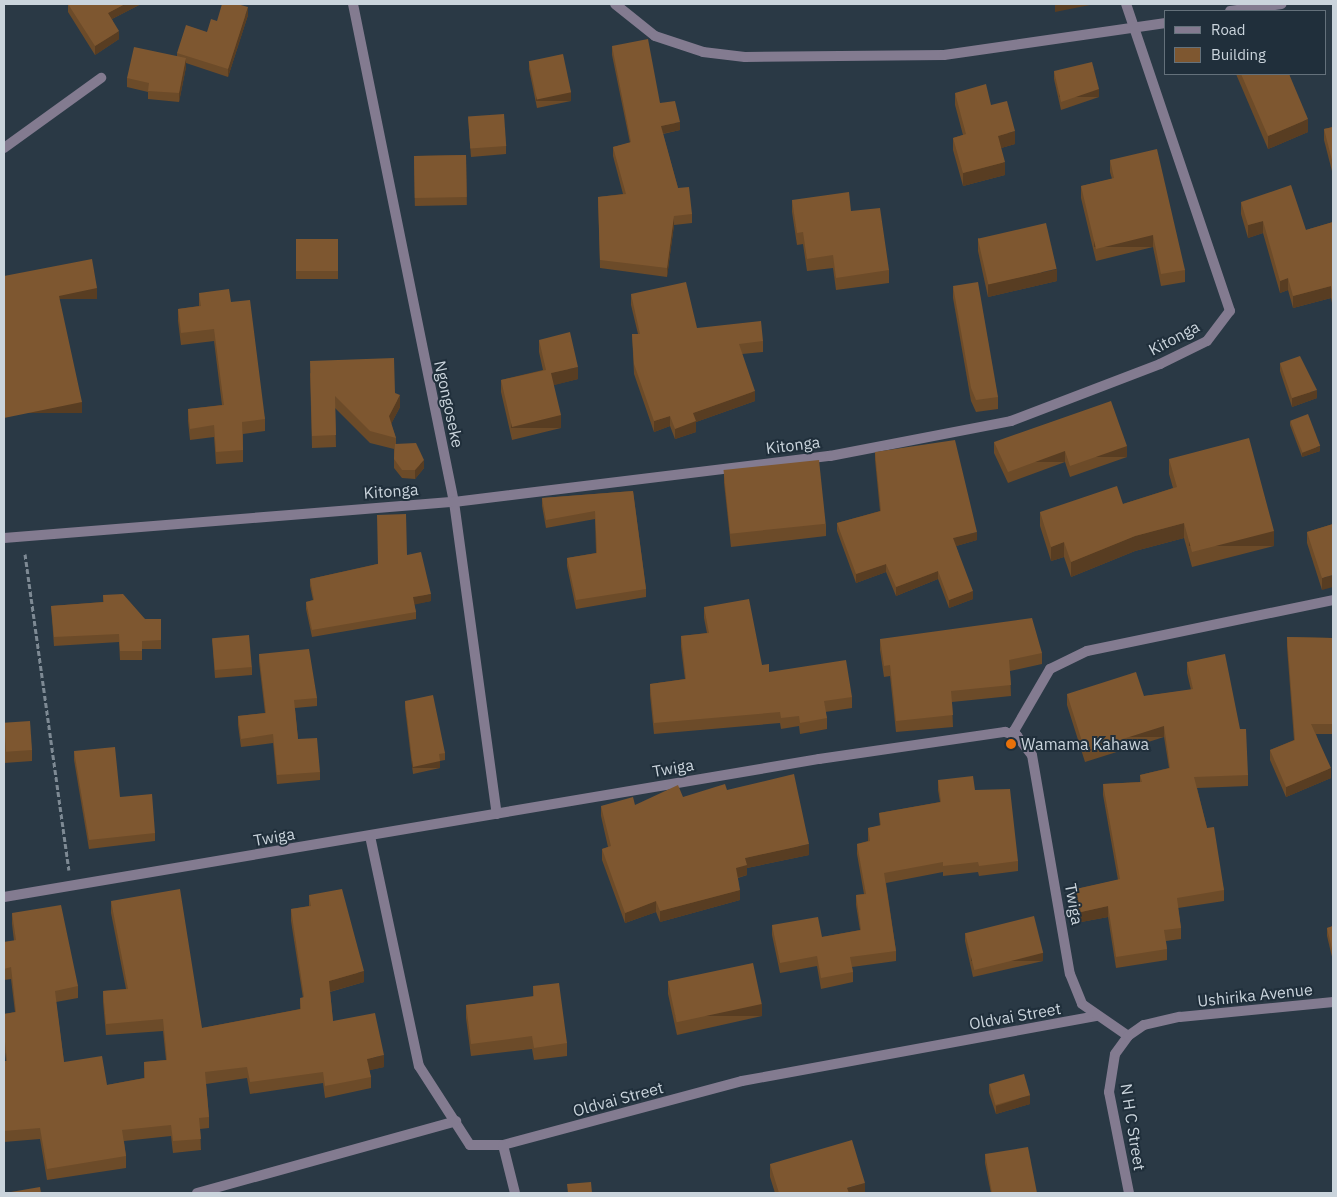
<!DOCTYPE html>
<html>
<head>
<meta charset="utf-8">
<style>
	body { margin:0 }
	#map { position:relative; width:1337px; height:1197px; overflow:hidden; background:#2a3945; font-family:"IBM Plex Sans",sans-serif }
	div>[style] { position:absolute }
	.path>* { height:3px; margin-top:-1.5px; transform-origin:0; background:repeating-linear-gradient(90deg,#7e8a94 0 5px,transparent 0 7.5px) }
	.street>* { height:10px; margin:-5px; padding:0 5px; transform-origin:5px; border-radius:5px; background:#837b90 }
	.wall>* { inset:0; background:#6c4b29; transform-origin:0 0 }
	.shaded-wall>* { inset:0; background:#583d22; transform-origin:0 0 }
	.building>* { inset:0; background:#7e5730; transform-origin:0 0 }
	.dots>* { width:14px; height:14px; translate:-50% -50%; box-sizing:border-box; border:2px solid #202f3b; border-radius:50% }
	span { translate:-50% -50%; white-space:nowrap; text-align:center; line-height:1.15; -webkit-text-stroke:4px #202f3b; paint-order:stroke }
	.street-label { font-size:16px; color:#cad4dc }
	.poi-label { font-size:16px; color:#cad4dc }
	.left { translate:0 -50%; text-align:left }
	.frame { position:absolute; inset:0; border:5px solid #cad4dc; pointer-events:none }
	.legend { position:absolute; left:1164px; top:10px; width:162px; height:65px; box-sizing:border-box; background:#202f3b; border:1px solid #64717b; margin:0; padding:6px 9px; list-style:none; font-size:15px; color:#cad4dc }
	.legend li { display:flex; align-items:center; gap:10px; height:25px }
	.legend b { width:25px; border:1px solid #64717b }
</style>
</head>
<body>
<div id="map">
	<div class="path">
		<div style="left:25px;top:554px;width:319px;rotate:82.1deg"></div>
	</div>
	<div class="street">
		<div style="left:353px;top:4px;width:508px;rotate:78.54deg"></div>
		<div style="left:454px;top:502px;width:315px;rotate:82.2deg"></div>
		<div style="left:615px;top:4px;width:51px;rotate:38.7deg"></div>
		<div style="left:655px;top:36px;width:51px;rotate:18.4deg"></div>
		<div style="left:703px;top:52px;width:42px;rotate:6.8deg"></div>
		<div style="left:745px;top:57px;width:199px;rotate:-0.6deg"></div>
		<div style="left:944px;top:55px;width:224px;rotate:-8.2deg"></div>
		<div style="left:1230px;top:11px;width:52px;rotate:-7.7deg"></div>
		<div style="left:4px;top:148px;width:120px;rotate:-35.8deg"></div>
		<div style="left:4px;top:538px;width:451px;rotate:-4.6deg"></div>
		<div style="left:454px;top:502px;width:379px;rotate:-7deg"></div>
		<div style="left:830px;top:456px;width:184px;rotate:-10.9deg"></div>
		<div style="left:1011px;top:421px;width:160px;rotate:-20.9deg"></div>
		<div style="left:1160px;top:364px;width:52px;rotate:-26.1deg"></div>
		<div style="left:1207px;top:341px;width:38px;rotate:-53deg"></div>
		<div style="left:1230px;top:311px;width:324px;rotate:-108.7deg"></div>
		<div style="left:1017px;top:736px;width:6px;rotate:-121deg"></div>
		<div style="left:1014px;top:731px;width:72px;rotate:-59.9deg"></div>
		<div style="left:1050px;top:669px;width:41px;rotate:-25.9deg"></div>
		<div style="left:1087px;top:651px;width:251px;rotate:-11.7deg"></div>
		<div style="left:370px;top:836px;width:235px;rotate:78deg"></div>
		<div style="left:419px;top:1066px;width:94px;rotate:57.2deg"></div>
		<div style="left:470px;top:1145px;width:33px"></div>
		<div style="left:503px;top:1145px;width:247px;rotate:-15deg"></div>
		<div style="left:742px;top:1081px;width:361px;rotate:-10.4deg"></div>
		<div style="left:4px;top:897px;width:827px;rotate:-9.61deg"></div>
		<div style="left:819px;top:759px;width:188px;rotate:-8.3deg"></div>
		<div style="left:1005px;top:732px;width:13px;rotate:18deg"></div>
		<div style="left:1017px;top:736px;width:24px;rotate:52deg"></div>
		<div style="left:1032px;top:755px;width:222px;rotate:80.2deg"></div>
		<div style="left:1070px;top:974px;width:32px;rotate:68deg"></div>
		<div style="left:1082px;top:1004px;width:56px;rotate:34.8deg"></div>
		<div style="left:503px;top:1145px;width:49px;rotate:76deg"></div>
		<div style="left:197px;top:1193px;width:269px;rotate:-15.5deg"></div>
		<div style="left:1129px;top:1193px;width:103px;rotate:-101.2deg"></div>
		<div style="left:1109px;top:1092px;width:38px;rotate:-81deg"></div>
		<div style="left:1115px;top:1054px;width:22px;rotate:-54deg"></div>
		<div style="left:1128px;top:1036px;width:19px;rotate:-35deg"></div>
		<div style="left:1144px;top:1025px;width:37px;rotate:-13deg"></div>
		<div style="left:1180px;top:1017px;width:154px;rotate:-5.6deg"></div>
	</div>
	<div class="wall">
		<div style="clip-path:polygon(68px 4px,141px 4px,112px 19px,119px 39px,95px 55px,68px 12px)"></div>
		<div style="clip-path:polygon(248px 15px,228px 77px,186px 63px,186px 67px,179px 102px,148px 99px,148px 92px,127px 87px,127px 78px,177px 56px,177px 53px,207px 32px,217px 21px)"></div>
		<div style="clip-path:polygon(612px 46px,660px 103px,680px 130px,663px 134px,678px 188px,692px 214px,692px 223px,674px 225px,667px 277px,600px 268px,598px 197px,623px 194px,613px 156px,613px 147px,630px 143px,612px 55px)"></div>
		<div style="clip-path:polygon(529px 61px,571px 101px,537px 108px,529px 69px)"></div>
		<div style="clip-path:polygon(1054px 71px,1099px 97px,1061px 110px,1054px 79px)"></div>
		<div style="clip-path:polygon(1236px 74px,1289px 74px,1308px 132px,1268px 149px)"></div>
		<div style="clip-path:polygon(955px 93px,991px 105px,1015px 144px,1001px 148px,1005px 175px,963px 186px,953px 150px,953px 138px,963px 135px,955px 105px)"></div>
		<div style="clip-path:polygon(468px 117px,506px 146px,506px 154px,471px 157px)"></div>
		<div style="clip-path:polygon(1333px 127px,1333px 175px,1324px 140px,1324px 129px)"></div>
		<div style="left:466px;top:155px;width:50px;height:52px;rotate:89deg"></div>
		<div style="clip-path:polygon(1110px 160px,1185px 270px,1185px 282px,1161px 286px,1153px 247px,1096px 261px,1081px 198px,1081px 186px,1112px 179px,1110px 172px)"></div>
		<div style="clip-path:polygon(792px 200px,851px 211px,889px 270px,889px 283px,836px 290px,833px 268px,807px 271px,803px 244px,797px 245px,792px 212px)"></div>
		<div style="clip-path:polygon(1241px 202px,1306px 230px,1333px 222px,1333px 308px,1331px 298px,1293px 308px,1288px 290px,1280px 293px,1263px 233px,1248px 238px,1241px 214px)"></div>
		<div style="clip-path:polygon(978px 238px,1057px 281px,988px 297px,978px 251px)"></div>
		<div style="left:338px;top:239px;width:40px;height:42px;rotate:90deg"></div>
		<div style="clip-path:polygon(953px 286px,998px 397px,998px 409px,976px 412px,971px 401px,953px 298px)"></div>
		<div style="clip-path:polygon(199px 293px,231px 302px,265px 419px,265px 431px,243px 434px,243px 462px,216px 464px,214px 437px,190px 440px,188px 421px,188px 409px,222px 405px,214px 341px,181px 345px,178px 321px,178px 309px,199px 306px)"></div>
		<div style="clip-path:polygon(631px 294px,697px 328px,763px 341px,763px 352px,742px 354px,755px 401px,696px 422px,696px 432px,675px 439px,670px 426px,654px 432px,634px 374px,632px 334px,638px 334px,631px 305px)"></div>
		<div style="clip-path:polygon(539px 340px,578px 379px,553px 385px,561px 428px,512px 440px,501px 392px,501px 380px,543px 370px,539px 352px)"></div>
		<div style="clip-path:polygon(1280px 363px,1317px 398px,1292px 407px,1280px 371px)"></div>
		<div style="clip-path:polygon(310px 373px,395px 393px,400px 407px,391px 424px,396px 438px,396px 444px,424px 468px,415px 479px,402px 478px,394px 468px,394px 449px,370px 443px,335px 408px,336px 447px,312px 448px)"></div>
		<div style="clip-path:polygon(1290px 421px,1320px 451px,1302px 457px,1290px 425px)"></div>
		<div style="clip-path:polygon(994px 442px,1127px 457px,1070px 477px,1065px 462px,1008px 483px,994px 453px)"></div>
		<div style="clip-path:polygon(875px 452px,977px 540px,956px 546px,973px 599px,949px 608px,938px 579px,896px 596px,886px 572px,856px 583px,837px 531px,837px 523px,880px 511px,875px 460px)"></div>
		<div style="clip-path:polygon(1169px 459px,1274px 546px,1192px 567px,1184px 538px,1135px 551px,1071px 577px,1064px 557px,1051px 561px,1040px 526px,1040px 512px,1123px 504px,1173px 488px,1169px 474px)"></div>
		<div style="clip-path:polygon(724px 470px,826px 524px,826px 536px,731px 547px,724px 483px)"></div>
		<div style="clip-path:polygon(633px 491px,646px 589px,646px 597px,576px 609px,567px 566px,567px 558px,596px 553px,595px 519px,546px 528px,542px 506px,542px 498px)"></div>
		<div style="clip-path:polygon(1333px 524px,1322px 590px,1307px 543px,1307px 532px)"></div>
		<div style="clip-path:polygon(407px 555px,431px 601px,414px 604px,416px 612px,416px 619px,312px 637px,306px 609px,306px 602px,313px 600px,310px 586px,310px 579px,377px 564px)"></div>
		<div style="clip-path:polygon(103px 595px,145px 619px,161px 619px,161px 649px,142px 649px,142px 660px,120px 660px,119px 642px,54px 646px,51px 606px,103px 602px)"></div>
		<div style="clip-path:polygon(704px 607px,769px 672px,852px 697px,852px 708px,825px 712px,827px 718px,827px 729px,800px 734px,799px 726px,781px 729px,780px 723px,654px 734px,650px 695px,650px 684px,685px 679px,681px 647px,681px 636px,707px 633px,704px 618px)"></div>
		<div style="clip-path:polygon(1287px 637px,1333px 638px,1333px 734px,1316px 734px,1331px 778px,1286px 797px,1270px 760px,1270px 750px,1294px 740px,1287px 647px)"></div>
		<div style="clip-path:polygon(212px 639px,252px 667px,252px 675px,215px 678px)"></div>
		<div style="clip-path:polygon(880px 639px,1042px 653px,1042px 664px,1010px 671px,1011px 696px,952px 702px,953px 727px,896px 732px,890px 676px,884px 677px,880px 650px)"></div>
		<div style="clip-path:polygon(259px 654px,317px 698px,317px 706px,295px 708px,298px 739px,320px 772px,320px 780px,277px 784px,273px 743px,241px 747px,238px 725px,238px 716px,265px 713px,259px 662px)"></div>
		<div style="clip-path:polygon(1187px 662px,1248px 775px,1248px 786px,1197px 788px,1207px 828px,1224px 890px,1224px 901px,1178px 908px,1181px 928px,1181px 939px,1166px 941px,1167px 949px,1167px 960px,1116px 968px,1108px 917px,1081px 922px,1076px 899px,1076px 889px,1118px 880px,1103px 795px,1103px 784px,1140px 782px,1140px 775px,1169px 768px,1164px 737px,1085px 762px,1067px 705px,1067px 694px,1144px 696px,1191px 690px,1187px 673px)"></div>
		<div style="clip-path:polygon(405px 701px,445px 753px,445px 760px,440px 761px,440px 768px,413px 774px,405px 708px)"></div>
		<div style="clip-path:polygon(4px 722px,32px 750px,32px 761px,4px 763px)"></div>
		<div style="clip-path:polygon(74px 751px,155px 833px,155px 841px,89px 849px,74px 760px)"></div>
		<div style="clip-path:polygon(938px 780px,975px 790px,1018px 861px,1018px 871px,979px 876px,978px 872px,943px 876px,943px 872px,886px 883px,896px 951px,896px 961px,852px 967px,853px 972px,853px 982px,821px 989px,817px 966px,780px 973px,772px 935px,772px 925px,822px 937px,860px 930px,856px 905px,856px 895px,864px 894px,857px 854px,857px 844px,868px 841px,868px 828px,880px 826px,879px 813px,940px 802px,938px 790px)"></div>
		<div style="clip-path:polygon(727px 790px,809px 855px,747px 868px,747px 875px,738px 878px,740px 900px,660px 922px,656px 912px,625px 923px,602px 860px,602px 849px,608px 847px,601px 816px,601px 806px,635px 805px)"></div>
		<div style="clip-path:polygon(309px 895px,364px 982px,330px 992px,333px 1021px,384px 1067px,369px 1070px,371px 1077px,371px 1088px,325px 1098px,323px 1083px,250px 1094px,247px 1078px,206px 1084px,209px 1117px,209px 1128px,200px 1129px,201px 1150px,173px 1153px,171px 1136px,124px 1141px,126px 1156px,126px 1168px,47px 1180px,40px 1139px,4px 1142px,4px 1061px,6px 1061px,4px 1044px,4px 1014px,15px 1012px,11px 979px,4px 980px,4px 942px,14px 941px,12px 924px,12px 913px,78px 986px,78px 998px,56px 1002px,64px 1062px,107px 1085px,144px 1078px,144px 1062px,166px 1060px,163px 1031px,106px 1035px,103px 1002px,103px 991px,126px 989px,111px 913px,111px 901px,202px 1028px,300px 1009px,300px 998px,303px 998px,291px 921px,291px 909px,309px 906px)"></div>
		<div style="clip-path:polygon(1333px 926px,1333px 961px,1327px 936px,1327px 928px)"></div>
		<div style="clip-path:polygon(965px 933px,1043px 961px,973px 977px,965px 941px)"></div>
		<div style="clip-path:polygon(668px 981px,762px 1016px,677px 1035px,668px 994px)"></div>
		<div style="clip-path:polygon(533px 986px,567px 1043px,567px 1056px,534px 1060px,532px 1049px,471px 1056px,466px 1018px,466px 1005px,533px 997px)"></div>
		<div style="clip-path:polygon(989px 1084px,1030px 1104px,996px 1114px,989px 1093px)"></div>
		<div style="clip-path:polygon(985px 1154px,1037px 1193px,991px 1193px,985px 1163px)"></div>
		<div style="clip-path:polygon(770px 1164px,865px 1193px,775px 1193px,770px 1177px)"></div>
	</div>
	<div class="shaded-wall">
		<div style="clip-path:polygon(125px 4px,141px 4px,108px 21px,108px 13px)"></div>
		<div style="clip-path:polygon(1055px 4px,1095px 4px,1055px 12px)"></div>
		<div style="clip-path:polygon(248px 7px,248px 15px,228px 77px,228px 69px)"></div>
		<div style="clip-path:polygon(119px 31px,119px 39px,95px 55px,95px 46px)"></div>
		<div style="clip-path:polygon(186px 58px,186px 67px,179px 102px,179px 93px)"></div>
		<div style="left:1099px;top:89px;width:8px;height:40px;rotate:90deg"></div>
		<div style="left:571px;top:92px;width:9px;height:35px;rotate:90deg"></div>
		<div style="clip-path:polygon(1308px 119px,1308px 132px,1268px 149px,1268px 136px)"></div>
		<div style="clip-path:polygon(680px 122px,680px 130px,661px 134px,661px 126px)"></div>
		<div style="clip-path:polygon(1015px 131px,1015px 144px,998px 149px,998px 136px)"></div>
		<div style="clip-path:polygon(1005px 162px,1005px 175px,963px 186px,963px 173px)"></div>
		<div style="clip-path:polygon(674px 216px,674px 225px,667px 277px,667px 268px)"></div>
		<div style="clip-path:polygon(1263px 221px,1263px 233px,1248px 238px,1248px 225px)"></div>
		<div style="left:1153px;top:235px;width:12px;height:59px;rotate:90deg"></div>
		<div style="clip-path:polygon(1057px 269px,1057px 281px,988px 297px,988px 284px)"></div>
		<div style="clip-path:polygon(1288px 278px,1288px 290px,1280px 293px,1280px 281px)"></div>
		<div style="clip-path:polygon(1331px 286px,1331px 298px,1293px 308px,1293px 296px)"></div>
		<div style="left:97px;top:288px;width:11px;height:39px;rotate:90deg"></div>
		<div style="clip-path:polygon(578px 367px,578px 379px,551px 386px,551px 373px)"></div>
		<div style="clip-path:polygon(1317px 390px,1317px 398px,1292px 407px,1292px 398px)"></div>
		<div style="clip-path:polygon(755px 391px,755px 401px,696px 422px,696px 432px,675px 439px,675px 429px,693px 413px)"></div>
		<div style="clip-path:polygon(400px 395px,400px 407px,389px 428px,389px 416px)"></div>
		<div style="left:82px;top:402px;width:11px;height:80px;rotate:90deg"></div>
		<div style="left:561px;top:415px;width:13px;height:50px;rotate:90deg"></div>
		<div style="clip-path:polygon(670px 416px,670px 426px,654px 432px,654px 421px)"></div>
		<div style="left:1127px;top:446px;width:11px;height:60px;rotate:90deg"></div>
		<div style="clip-path:polygon(1320px 446px,1320px 451px,1302px 457px,1302px 453px)"></div>
		<div style="left:1065px;top:451px;width:11px;height:61px;rotate:90deg"></div>
		<div style="clip-path:polygon(424px 460px,424px 468px,415px 479px,415px 470px)"></div>
		<div style="clip-path:polygon(1184px 523px,1184px 538px,1135px 551px,1071px 577px,1071px 562px,1135px 536px)"></div>
		<div style="left:1274px;top:531px;width:15px;height:85px;rotate:90deg"></div>
		<div style="clip-path:polygon(977px 532px,977px 540px,953px 547px,953px 538px)"></div>
		<div style="clip-path:polygon(1064px 542px,1064px 557px,1051px 561px,1051px 547px)"></div>
		<div style="clip-path:polygon(886px 564px,886px 572px,856px 583px,856px 574px)"></div>
		<div style="clip-path:polygon(938px 571px,938px 579px,896px 596px,896px 587px)"></div>
		<div style="clip-path:polygon(1333px 575px,1333px 587px,1322px 590px,1322px 578px)"></div>
		<div style="clip-path:polygon(973px 591px,973px 599px,949px 608px,949px 600px)"></div>
		<div style="clip-path:polygon(431px 594px,431px 601px,413px 605px,413px 597px)"></div>
		<div style="left:1164px;top:726px;width:11px;height:83px;rotate:90deg"></div>
		<div style="left:440px;top:761px;width:7px;height:28px;rotate:90deg"></div>
		<div style="clip-path:polygon(1331px 768px,1331px 778px,1286px 797px,1286px 787px)"></div>
		<div style="clip-path:polygon(809px 844px,809px 855px,747px 868px,747px 875px,736px 878px,736px 868px,745px 858px)"></div>
		<div style="clip-path:polygon(740px 890px,740px 900px,660px 922px,660px 911px)"></div>
		<div style="clip-path:polygon(656px 901px,656px 912px,625px 923px,625px 913px)"></div>
		<div style="clip-path:polygon(1108px 906px,1108px 917px,1081px 922px,1081px 912px)"></div>
		<div style="left:1043px;top:953px;width:8px;height:72px;rotate:90deg"></div>
		<div style="clip-path:polygon(364px 971px,364px 982px,329px 992px,329px 981px)"></div>
		<div style="left:762px;top:1004px;width:12px;height:87px;rotate:90deg"></div>
		<div style="clip-path:polygon(384px 1055px,384px 1067px,367px 1071px,367px 1059px)"></div>
		<div style="clip-path:polygon(1030px 1095px,1030px 1104px,996px 1114px,996px 1106px)"></div>
		<div style="clip-path:polygon(865px 1183px,865px 1193px,847px 1193px,847px 1188px)"></div>
	</div>
	<div class="building">
		<div style="clip-path:polygon(68px 4px,125px 4px,108px 13px,119px 31px,95px 46px)"></div>
		<div style="clip-path:polygon(222px 4px,237px 4px,248px 7px,228px 69px,177px 53px,186px 25px,207px 32px,211px 19px,217px 21px)"></div>
		<div style="clip-path:polygon(648px 39px,660px 103px,675px 101px,680px 122px,661px 126px,678px 188px,689px 187px,692px 214px,674px 216px,667px 268px,600px 260px,598px 197px,626px 194px,613px 147px,631px 142px,612px 46px)"></div>
		<div style="clip-path:polygon(134px 47px,186px 58px,179px 93px,148px 91px,149px 83px,127px 78px)"></div>
		<div style="left:563px;top:54px;width:39px;height:35px;rotate:78deg"></div>
		<div style="clip-path:polygon(1092px 62px,1099px 89px,1061px 102px,1054px 71px)"></div>
		<div style="clip-path:polygon(1241px 74px,1289px 74px,1308px 119px,1268px 136px)"></div>
		<div style="clip-path:polygon(986px 84px,991px 105px,1007px 101px,1015px 131px,998px 136px,1005px 162px,963px 173px,953px 138px,966px 134px,955px 93px)"></div>
		<div style="left:504px;top:114px;width:32px;height:36px;rotate:86deg"></div>
		<div style="clip-path:polygon(1333px 127px,1333px 164px,1324px 129px)"></div>
		<div style="clip-path:polygon(1157px 149px,1185px 270px,1161px 274px,1153px 235px,1096px 249px,1081px 186px,1114px 178px,1110px 160px)"></div>
		<div style="left:466px;top:155px;width:42px;height:52px;rotate:89deg"></div>
		<div style="clip-path:polygon(1291px 185px,1306px 230px,1333px 222px,1333px 296px,1331px 286px,1293px 296px,1288px 278px,1280px 281px,1263px 221px,1248px 225px,1241px 202px)"></div>
		<div style="clip-path:polygon(849px 192px,851px 211px,880px 208px,889px 270px,836px 278px,833px 255px,807px 259px,803px 232px,797px 233px,792px 200px)"></div>
		<div style="left:1046px;top:223px;width:47px;height:70px;rotate:77deg"></div>
		<div style="left:338px;top:239px;width:32px;height:42px;rotate:90deg"></div>
		<div style="clip-path:polygon(92px 259px,97px 288px,59px 296px,82px 402px,4px 418px,4px 276px)"></div>
		<div style="clip-path:polygon(686px 282px,697px 328px,761px 321px,763px 341px,739px 344px,755px 391px,693px 413px,696px 421px,675px 429px,670px 416px,654px 421px,634px 364px,632px 334px,640px 334px,631px 294px)"></div>
		<div style="clip-path:polygon(978px 282px,998px 397px,976px 400px,971px 388px,953px 286px)"></div>
		<div style="clip-path:polygon(229px 289px,231px 302px,250px 300px,265px 419px,242px 422px,243px 450px,216px 452px,214px 425px,190px 429px,188px 409px,224px 405px,214px 329px,181px 333px,178px 309px,201px 306px,199px 293px)"></div>
		<div style="clip-path:polygon(570px 332px,578px 367px,551px 373px,561px 415px,512px 427px,501px 380px,546px 370px,539px 340px)"></div>
		<div style="clip-path:polygon(1300px 356px,1317px 390px,1292px 398px,1280px 363px)"></div>
		<div style="clip-path:polygon(394px 358px,395px 393px,400px 395px,389px 416px,396px 438px,370px 431px,335px 396px,336px 435px,312px 436px,310px 361px)"></div>
		<div style="clip-path:polygon(1111px 401px,1127px 446px,1070px 466px,1065px 451px,1008px 472px,994px 442px)"></div>
		<div style="left:1308px;top:414px;width:34px;height:19px;rotate:69deg"></div>
		<div style="clip-path:polygon(1249px 438px,1274px 531px,1192px 552px,1184px 523px,1135px 536px,1071px 562px,1064px 542px,1051px 547px,1040px 512px,1117px 486px,1123px 504px,1177px 487px,1169px 459px)"></div>
		<div style="clip-path:polygon(955px 440px,977px 532px,953px 538px,973px 591px,949px 600px,938px 571px,896px 587px,886px 564px,856px 574px,837px 523px,881px 511px,875px 452px)"></div>
		<div style="clip-path:polygon(416px 443px,424px 460px,415px 470px,402px 470px,394px 459px,395px 444px)"></div>
		<div style="left:819px;top:460px;width:64px;height:96px;rotate:84deg"></div>
		<div style="clip-path:polygon(633px 491px,646px 589px,576px 600px,567px 558px,597px 553px,595px 511px,546px 520px,542px 498px)"></div>
		<div style="clip-path:polygon(406px 514px,407px 555px,421px 552px,431px 594px,413px 597px,416px 612px,312px 630px,306px 602px,314px 600px,310px 579px,378px 564px,377px 515px)"></div>
		<div style="clip-path:polygon(1333px 524px,1333px 575px,1322px 578px,1307px 532px)"></div>
		<div style="clip-path:polygon(123px 594px,145px 619px,161px 619px,161px 640px,142px 641px,142px 651px,120px 651px,119px 634px,54px 637px,51px 606px,104px 602px,103px 595px)"></div>
		<div style="clip-path:polygon(749px 599px,762px 665px,769px 664px,769px 672px,846px 660px,852px 697px,824px 701px,827px 718px,800px 723px,799px 716px,781px 718px,780px 712px,654px 723px,650px 684px,686px 679px,681px 636px,709px 633px,704px 607px)"></div>
		<div style="clip-path:polygon(1032px 618px,1042px 653px,1009px 660px,1011px 685px,951px 691px,953px 715px,896px 721px,890px 665px,884px 666px,880px 639px)"></div>
		<div style="left:249px;top:635px;width:32px;height:37px;rotate:85deg"></div>
		<div style="clip-path:polygon(1287px 637px,1333px 638px,1333px 724px,1311px 724px,1331px 768px,1286px 787px,1270px 750px,1295px 740px)"></div>
		<div style="clip-path:polygon(309px 649px,317px 698px,294px 700px,298px 739px,317px 738px,320px 772px,277px 775px,273px 734px,241px 739px,238px 716px,266px 713px,259px 654px)"></div>
		<div style="clip-path:polygon(1225px 654px,1240px 729px,1246px 729px,1248px 775px,1194px 777px,1207px 828px,1214px 827px,1224px 890px,1177px 898px,1181px 928px,1164px 930px,1167px 949px,1116px 957px,1108px 906px,1081px 912px,1076px 889px,1120px 879px,1103px 784px,1142px 782px,1140px 775px,1170px 768px,1164px 726px,1085px 751px,1067px 694px,1136px 672px,1144px 696px,1193px 689px,1187px 662px)"></div>
		<div style="clip-path:polygon(433px 695px,445px 753px,439px 754px,440px 761px,413px 767px,405px 701px)"></div>
		<div style="left:30px;top:721px;width:29px;height:26px;rotate:86deg"></div>
		<div style="clip-path:polygon(115px 747px,120px 797px,152px 794px,155px 833px,89px 840px,74px 751px)"></div>
		<div style="clip-path:polygon(794px 774px,809px 844px,745px 858px,747px 865px,736px 868px,740px 890px,660px 911px,656px 901px,625px 913px,602px 849px,611px 846px,601px 806px,633px 797px,635px 805px,678px 785px,683px 797px,725px 784px,727px 790px)"></div>
		<div style="clip-path:polygon(973px 776px,975px 790px,1010px 789px,1018px 861px,979px 866px,978px 862px,943px 866px,943px 862px,884px 873px,896px 951px,850px 957px,853px 972px,821px 978px,817px 956px,780px 963px,772px 925px,818px 917px,822px 937px,861px 930px,856px 895px,866px 894px,857px 844px,870px 841px,868px 828px,881px 825px,879px 813px,941px 802px,938px 780px)"></div>
		<div style="clip-path:polygon(180px 889px,202px 1028px,301px 1009px,300px 998px,304px 997px,291px 909px,311px 906px,309px 895px,342px 889px,364px 971px,329px 981px,333px 1021px,375px 1013px,384px 1055px,367px 1059px,371px 1077px,325px 1086px,323px 1072px,250px 1082px,247px 1067px,205px 1072px,209px 1117px,199px 1118px,201px 1139px,173px 1141px,171px 1125px,122px 1130px,126px 1156px,47px 1169px,40px 1128px,4px 1131px,4px 1061px,7px 1061px,4px 1032px,4px 1014px,16px 1012px,11px 967px,4px 969px,4px 942px,16px 940px,12px 913px,61px 905px,78px 986px,55px 991px,64px 1062px,102px 1056px,107px 1085px,145px 1078px,144px 1062px,167px 1060px,163px 1019px,106px 1024px,103px 991px,128px 989px,111px 901px)"></div>
		<div style="left:1034px;top:916px;width:38px;height:71px;rotate:76deg"></div>
		<div style="clip-path:polygon(1333px 926px,1333px 953px,1327px 928px)"></div>
		<div style="left:753px;top:963px;width:42px;height:87px;rotate:78deg"></div>
		<div style="clip-path:polygon(559px 983px,567px 1043px,534px 1048px,532px 1036px,471px 1044px,466px 1005px,534px 996px,533px 986px)"></div>
		<div style="left:1024px;top:1074px;width:22px;height:36px;rotate:74deg"></div>
		<div style="clip-path:polygon(852px 1140px,865px 1183px,847px 1188px,849px 1193px,779px 1193px,770px 1164px)"></div>
		<div style="clip-path:polygon(1028px 1147px,1037px 1193px,992px 1193px,985px 1154px)"></div>
		<div style="clip-path:polygon(591px 1182px,592px 1193px,568px 1193px,567px 1184px)"></div>
		<div style="clip-path:polygon(40px 1187px,41px 1193px,5px 1193px)"></div>
	</div>
	<div class="dots">
		<div style="left:1011px;top:744px;background:#e8710a"></div>
	</div>
	<div class="street-label">
		<span style="left:1174px;top:338px;rotate:-28deg">Kitonga</span>
		<span style="left:449px;top:404px;rotate:78deg">Ngongoseke</span>
		<span style="left:793px;top:445px;rotate:-7deg">Kitonga</span>
		<span style="left:391px;top:491px;rotate:-4deg">Kitonga</span>
		<span style="left:673px;top:768px;rotate:-10deg">Twiga</span>
		<span style="left:274px;top:837px;rotate:-10deg">Twiga</span>
		<span style="left:1074px;top:904px;rotate:80deg">Twiga</span>
		<span style="left:1255px;top:995px;rotate:-6deg">Ushirika Avenue</span>
		<span style="left:1015px;top:1016px;rotate:-10deg">Oldvai Street</span>
		<span style="left:618px;top:1099px;rotate:-15deg">Oldvai Street</span>
		<span style="left:1133px;top:1127px;rotate:81deg">N H C Street</span>
	</div>
	<div class="poi-label">
		<span class="left" style="left:1021px;top:744px">Wamama Kahawa</span>
	</div>
	<div class="frame"></div>
	<ul class="legend">
	<li><b style="height:6px;background:#837b90"></b>Road</li>
	<li><b style="height:14px;background:#7e5730"></b>Building</li>
	</ul>
</div>
</body>
</html>
